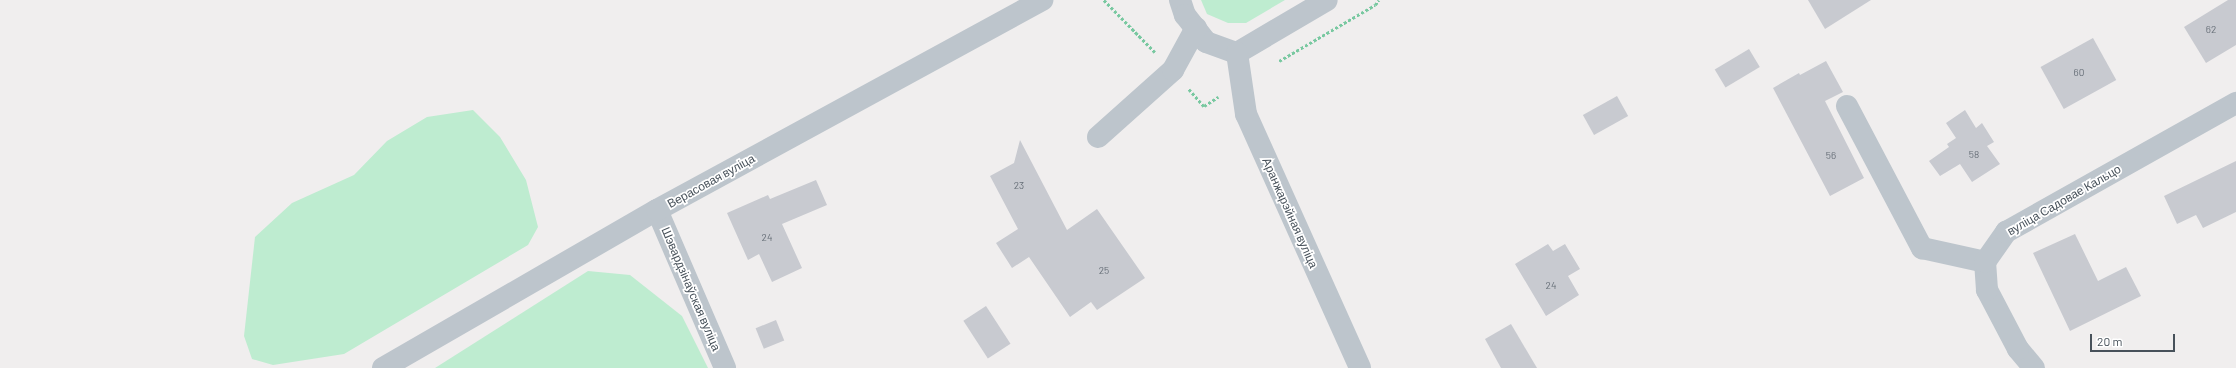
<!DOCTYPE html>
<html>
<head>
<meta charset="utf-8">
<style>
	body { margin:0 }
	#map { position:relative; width:2236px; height:368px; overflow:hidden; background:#f0eeee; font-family:Barlow,sans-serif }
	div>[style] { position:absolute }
	.green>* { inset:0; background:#beecd0 }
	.building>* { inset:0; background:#c8cad0; transform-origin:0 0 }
	.path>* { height:2.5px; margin-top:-1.25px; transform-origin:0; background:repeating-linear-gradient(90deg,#78c8a0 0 3px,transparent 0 5px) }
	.minor>* { height:22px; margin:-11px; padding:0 11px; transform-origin:11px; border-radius:11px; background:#bdc5cc }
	span { translate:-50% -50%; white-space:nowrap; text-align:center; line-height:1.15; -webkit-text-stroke:3.5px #fff; paint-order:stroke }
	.number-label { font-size:10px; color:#676f78 }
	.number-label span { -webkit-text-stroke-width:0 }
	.street-label { font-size:12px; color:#47515a }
	.scale { position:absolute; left:2090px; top:334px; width:85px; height:18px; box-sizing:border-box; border:2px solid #47515a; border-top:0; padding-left:5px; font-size:12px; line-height:14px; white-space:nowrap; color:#47515a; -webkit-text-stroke:3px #fff; paint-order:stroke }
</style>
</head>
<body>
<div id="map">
	<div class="green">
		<div style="clip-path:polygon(1201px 0,1285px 0,1246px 23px,1228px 23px,1207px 14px)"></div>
		<div style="clip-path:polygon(473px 110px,500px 137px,526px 180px,538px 227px,528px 245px,344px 354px,273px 365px,252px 359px,244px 336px,255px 237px,292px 203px,354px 175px,387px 141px,427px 117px)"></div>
		<div style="clip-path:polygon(588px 271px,630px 275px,682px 316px,708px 368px,435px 368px)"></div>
	</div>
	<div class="building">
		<div style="clip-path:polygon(1808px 0,1871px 0,1825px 29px)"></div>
		<div style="clip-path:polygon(2228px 0,2236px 0,2236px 45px,2206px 63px,2184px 27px)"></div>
		<div style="left:2093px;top:38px;width:48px;height:60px;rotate:61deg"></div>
		<div style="left:1749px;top:49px;width:21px;height:40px;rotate:59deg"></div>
		<div style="clip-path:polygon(1826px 61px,1843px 92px,1825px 101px,1864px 178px,1830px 196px,1773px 88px,1799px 73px,1800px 75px)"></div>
		<div style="left:1617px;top:96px;width:23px;height:39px;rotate:61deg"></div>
		<div style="clip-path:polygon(1965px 110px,1976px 128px,1982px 123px,1994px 142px,1987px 146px,2000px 164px,1972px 182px,1960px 164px,1940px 176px,1929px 161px,1949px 147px,1947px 144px,1956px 138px,1946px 123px)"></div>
		<div style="clip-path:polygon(1020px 140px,1067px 230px,1097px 209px,1145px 278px,1097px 310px,1091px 302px,1070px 317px,1029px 257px,1012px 268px,996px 243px,1018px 229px,990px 176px,1014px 163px)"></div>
		<div style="clip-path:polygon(2236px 161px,2236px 212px,2203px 228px,2196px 215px,2177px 224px,2164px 196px)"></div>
		<div style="clip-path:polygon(816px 180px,827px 205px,782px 224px,802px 268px,772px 282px,759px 254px,748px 260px,727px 213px,768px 195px,770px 199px)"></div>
		<div style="clip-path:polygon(2075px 234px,2098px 281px,2126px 267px,2141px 296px,2070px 331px,2033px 253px)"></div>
		<div style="clip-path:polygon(1548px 244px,1553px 251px,1565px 244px,1580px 269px,1568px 276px,1579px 295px,1546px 316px,1515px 264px)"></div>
		<div style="left:986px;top:306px;width:45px;height:27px;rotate:57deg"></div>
		<div style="left:776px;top:320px;width:22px;height:22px;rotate:68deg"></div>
		<div style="clip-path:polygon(1511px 324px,1537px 368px,1501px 368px,1485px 339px)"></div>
	</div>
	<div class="path">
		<div style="left:1104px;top:0;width:73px;rotate:45.6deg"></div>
		<div style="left:1279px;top:61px;width:111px;rotate:-30.3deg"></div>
		<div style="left:1375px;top:5px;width:6px;rotate:-51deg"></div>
		<div style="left:1189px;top:89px;width:23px;rotate:49deg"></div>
		<div style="left:1204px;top:106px;width:17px;rotate:-33deg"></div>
	</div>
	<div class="minor">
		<div style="left:1180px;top:0;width:16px;rotate:72deg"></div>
		<div style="left:1185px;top:15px;width:34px;rotate:52deg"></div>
		<div style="left:1206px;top:42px;width:33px;rotate:20deg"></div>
		<div style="left:1237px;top:53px;width:104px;rotate:-30.5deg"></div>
		<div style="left:1237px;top:53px;width:62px;rotate:81.6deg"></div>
		<div style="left:1246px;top:114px;width:278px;rotate:65.8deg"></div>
		<div style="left:1847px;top:106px;width:161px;rotate:62.2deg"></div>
		<div style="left:1922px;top:248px;width:65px;rotate:12.5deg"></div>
		<div style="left:1098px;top:137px;width:101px;rotate:-41.8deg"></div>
		<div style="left:1173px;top:70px;width:48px;rotate:-61.3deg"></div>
		<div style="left:657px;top:210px;width:172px;rotate:66.7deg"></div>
		<div style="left:383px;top:368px;width:316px;rotate:-30deg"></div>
		<div style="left:657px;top:210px;width:439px;rotate:-28.6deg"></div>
		<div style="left:2034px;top:368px;width:25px;rotate:-130deg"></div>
		<div style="left:2018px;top:349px;width:67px;rotate:-117.7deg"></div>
		<div style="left:1987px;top:290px;width:28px;rotate:-94deg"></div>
		<div style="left:1985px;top:262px;width:37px;rotate:-55deg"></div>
		<div style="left:2006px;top:232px;width:264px;rotate:-29.3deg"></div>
	</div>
	<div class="number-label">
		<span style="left:2211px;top:30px">62</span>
		<span style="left:2079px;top:73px">60</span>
		<span style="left:1974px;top:155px">58</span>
		<span style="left:1831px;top:156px">56</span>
		<span style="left:1019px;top:186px">23</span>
		<span style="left:767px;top:238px">24</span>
		<span style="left:1104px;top:271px">25</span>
		<span style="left:1551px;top:286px">24</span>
	</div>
	<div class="street-label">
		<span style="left:711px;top:181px;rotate:-29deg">Верасовая вуліца</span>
		<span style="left:2064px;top:200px;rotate:-30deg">вуліца Садовае Кальцо</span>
		<span style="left:1290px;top:213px;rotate:66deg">Аранжарэйная вуліца</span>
		<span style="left:691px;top:289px;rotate:67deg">Шэвардзінаўская вуліца</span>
	</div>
	<div class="scale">20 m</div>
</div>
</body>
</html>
